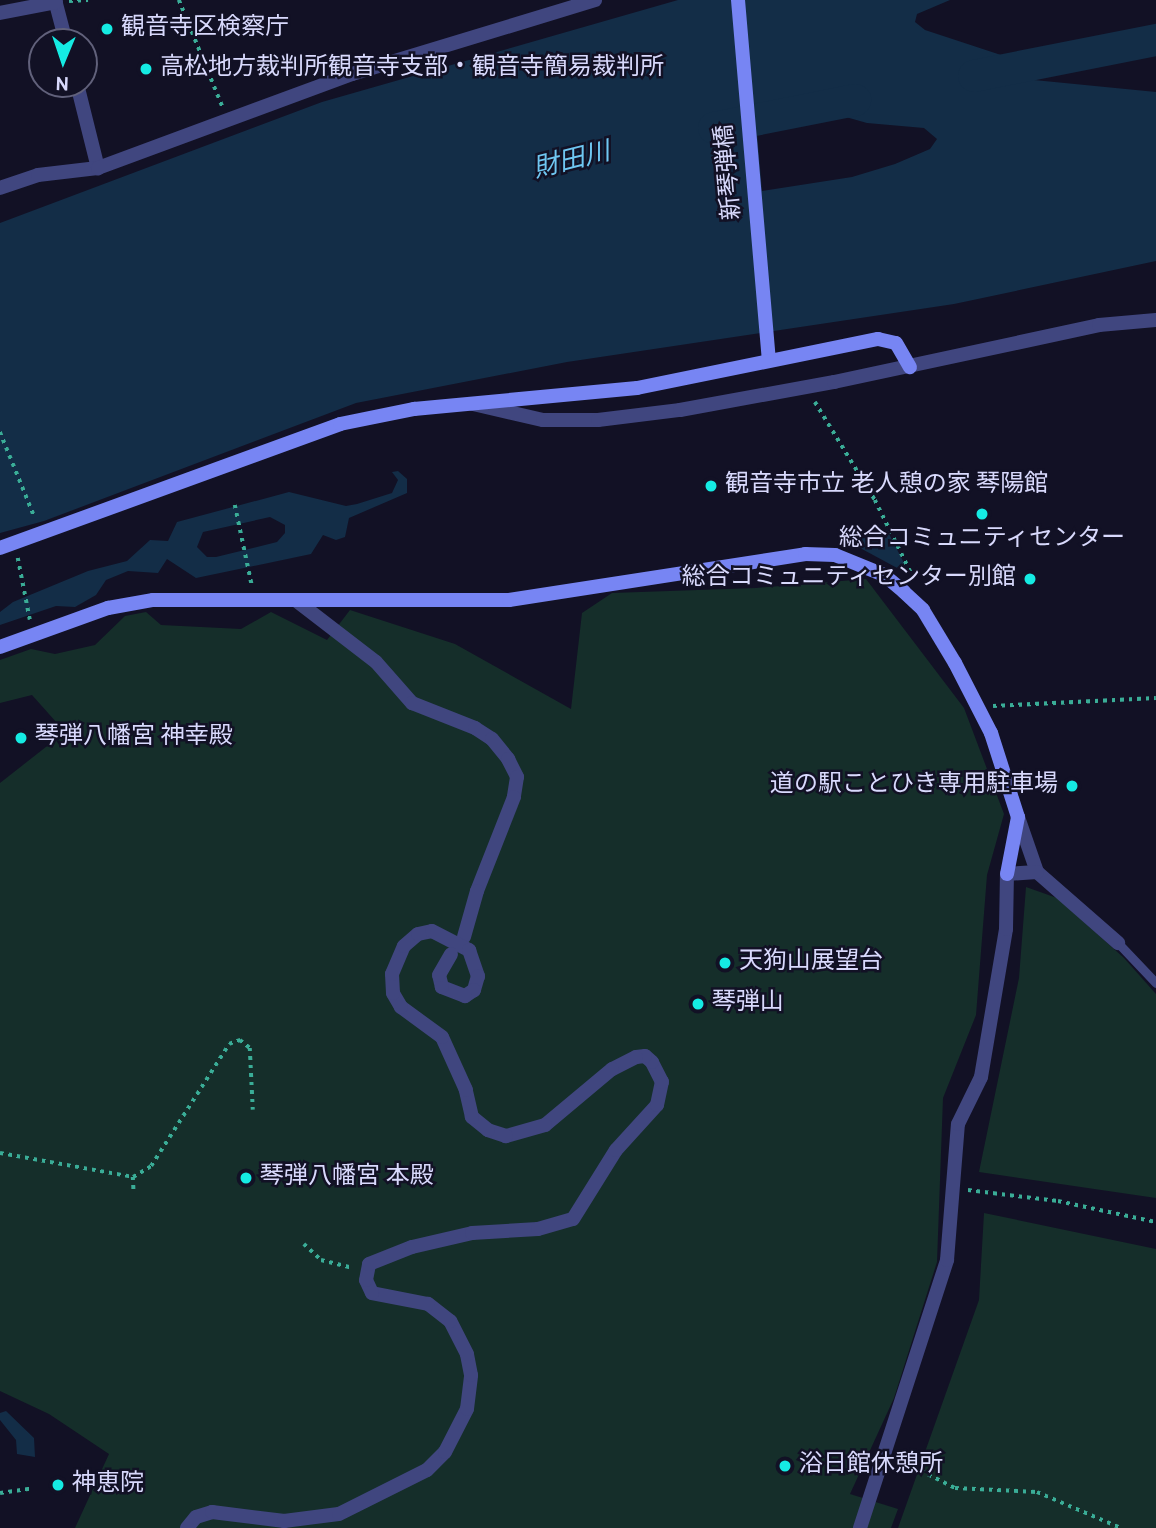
<!DOCTYPE html>
<html>
<head>
<meta charset="utf-8">
<style>
	body { margin:0 }
	#map { position:relative; width:1156px; height:1528px; overflow:hidden; background:#121125; font-family:Overpass,"Noto Sans JP",sans-serif }
	div>[style] { position:absolute }
	.green>* { inset:0; background:#152e2a }
	.water>* { inset:0; background:#132d47 }
	.river>* { height:32px; margin:-16px; padding:0 16px; transform-origin:16px; border-radius:16px; background:#132d47 }
	.path>* { height:3.5px; margin-top:-1.75px; transform-origin:0; background:repeating-linear-gradient(90deg,#3aad97 0 3.5px,transparent 0 8.5px) }
	.lane>* { height:9px; margin:-4.5px; padding:0 4.5px; transform-origin:4.5px; border-radius:4.5px; background:#40467f }
	.street>* { height:14px; margin:-7px; padding:0 7px; transform-origin:7px; border-radius:7px; background:#40467f }
	.secondary>* { height:14px; margin:-7px; padding:0 7px; transform-origin:7px; border-radius:7px; background:#7785f3 }
	.dots>* { width:19px; height:19px; translate:-50% -50%; box-sizing:border-box; border:4px solid #121125; border-radius:50% }
	span { translate:-50% -50%; white-space:nowrap; text-align:center; line-height:1.15; -webkit-text-stroke:5px #121125; paint-order:stroke }
	.poi-label { font-size:24px; color:#d8d9fc }
	.left { translate:0 -50%; text-align:left }
	.right { translate:-100% -50%; text-align:right }
	.street-label { font-size:24px; color:#d8d9fc }
	.water-label { font-size:26px; color:#6fc7f2; font-style:italic }
	.north { position:absolute; left:28px; top:28px; width:70px; height:70px; box-sizing:border-box; background:#121125; border:2px solid #61617b; border-radius:50%; rotate:182deg; font-size:19px; font-weight:700; line-height:28px; text-align:center; color:#d8d9fc }
	.north::after { content:''; display:block; margin:auto; width:24px; height:32px; background:#15ebe3; clip-path:polygon(50% 0,100% 100%,50% 72%,0 100%) }
</style>
</head>
<body>
<div id="map">
	<div class="green">
		<div style="clip-path:polygon(866px 579px,964px 708px,1004px 814px,987px 875px,976px 1015px,943px 1098px,937px 1262px,894px 1398px,850px 1494px,898px 1509px,891px 1528px,75px 1528px,109px 1454px,49px 1414px,0 1391px,0 783px,65px 732px,32px 695px,0 703px,0 660px,31px 649px,55px 654px,95px 645px,125px 616px,146px 612px,161px 625px,241px 629px,271px 612px,327px 640px,350px 610px,455px 644px,571px 709px,582px 613px,612px 593px,756px 588px)"></div>
		<div style="clip-path:polygon(1026px 887px,1057px 898px,1124px 958px,1156px 994px,1156px 1198px,979px 1172px,1019px 978px)"></div>
		<div style="clip-path:polygon(984px 1213px,1156px 1249px,1156px 1528px,898px 1528px,979px 1300px)"></div>
	</div>
	<div class="water">
		<div style="clip-path:polygon(evenodd,678px 0,950px 0,917px 14px,915px 22px,925px 30px,1001px 55px,1034px 80px,1156px 92px,1156px 261px,954px 304px,567px 362px,356px 403px,44px 521px,0 533px,0 223px,322px 102px,678px 0,807px 106px,867px 123px,924px 128px,937px 139px,930px 149px,895px 164px,852px 177px,762px 191px,755px 109px,807px 106px)"></div>
		<div style="clip-path:polygon(evenodd,398px 471px,407px 479px,407px 493px,349px 518px,345px 537px,336px 540px,323px 535px,311px 554px,196px 578px,167px 559px,158px 573px,128px 571px,106px 580px,96px 595px,75px 607px,56px 606px,0 625px,0 612px,13px 602px,88px 571px,127px 561px,150px 540px,168px 541px,177px 522px,289px 492px,346px 506px,357px 504px,392px 493px,398px 480px,392px 472px,398px 471px,270px 517px,285px 525px,285px 533px,277px 542px,216px 557px,207px 557px,197px 547px,203px 532px,270px 517px)"></div>
		<div style="clip-path:polygon(887px 530px,904px 563px,899px 569px,849px 542px)"></div>
		<div style="clip-path:polygon(6px 1411px,34px 1438px,35px 1457px,17px 1454px,16px 1440px,0 1420px,0 1413px)"></div>
	</div>
	<div class="river">
		<div style="left:974px;top:76px;width:186px;rotate:-11.2deg"></div>
		<div style="left:714px;top:128px;width:144px;rotate:-11.2deg"></div>
	</div>
	<div class="path">
		<div style="left:179px;top:0;width:117px;rotate:67.8deg"></div>
		<div style="left:69px;top:1px;width:19px;rotate:-3deg"></div>
		<div style="left:815px;top:402px;width:115px;rotate:58.5deg"></div>
		<div style="left:875px;top:500px;width:90px;rotate:63.7deg"></div>
		<div style="left:0;top:432px;width:93px;rotate:67.9deg"></div>
		<div style="left:235px;top:505px;width:83px;rotate:78.1deg"></div>
		<div style="left:18px;top:558px;width:63px;rotate:79deg"></div>
		<div style="left:993px;top:706px;width:163px;rotate:-2.8deg"></div>
		<div style="left:0;top:1153px;width:135px;rotate:10.2deg"></div>
		<div style="left:133px;top:1177px;width:21px;rotate:-31deg"></div>
		<div style="left:151px;top:1166px;width:145px;rotate:-57.4deg"></div>
		<div style="left:229px;top:1044px;width:12px;rotate:-20deg"></div>
		<div style="left:240px;top:1040px;width:13px;rotate:39deg"></div>
		<div style="left:250px;top:1048px;width:62px;rotate:87.2deg"></div>
		<div style="left:133px;top:1177px;width:17px;rotate:87deg"></div>
		<div style="left:968px;top:1190px;width:91px;rotate:7deg"></div>
		<div style="left:1058px;top:1201px;width:100px;rotate:12.1deg"></div>
		<div style="left:304px;top:1244px;width:23px;rotate:43deg"></div>
		<div style="left:321px;top:1260px;width:33px;rotate:14deg"></div>
		<div style="left:898px;top:1459px;width:64px;rotate:27deg"></div>
		<div style="left:955px;top:1488px;width:82px;rotate:2.8deg"></div>
		<div style="left:1037px;top:1492px;width:91px;rotate:23.2deg"></div>
		<div style="left:0;top:1493px;width:30px;rotate:-8deg"></div>
	</div>
	<div class="lane">
		<div style="left:1118px;top:943px;width:55px;rotate:46.5deg"></div>
	</div>
	<div class="street">
		<div style="left:55px;top:0;width:43px;rotate:75.3deg"></div>
		<div style="left:0;top:13px;width:57px;rotate:-11.1deg"></div>
		<div style="left:77px;top:84px;width:87px;rotate:76deg"></div>
		<div style="left:0;top:188px;width:40px;rotate:-18.9deg"></div>
		<div style="left:38px;top:175px;width:60px;rotate:-6.7deg"></div>
		<div style="left:98px;top:168px;width:271px;rotate:-20.3deg"></div>
		<div style="left:352px;top:74px;width:254px;rotate:-16.9deg"></div>
		<div style="left:473px;top:404px;width:72px;rotate:12.9deg"></div>
		<div style="left:543px;top:420px;width:55px"></div>
		<div style="left:598px;top:420px;width:83px;rotate:-7deg"></div>
		<div style="left:680px;top:410px;width:157px;rotate:-10.3deg"></div>
		<div style="left:834px;top:382px;width:271px;rotate:-12.1deg"></div>
		<div style="left:1099px;top:325px;width:57px;rotate:-5deg"></div>
		<div style="left:298px;top:602px;width:98px;rotate:37.6deg"></div>
		<div style="left:376px;top:662px;width:55px;rotate:48.7deg"></div>
		<div style="left:412px;top:703px;width:68px;rotate:21.6deg"></div>
		<div style="left:475px;top:728px;width:20px;rotate:33deg"></div>
		<div style="left:492px;top:739px;width:26px;rotate:51deg"></div>
		<div style="left:508px;top:759px;width:20px;rotate:63deg"></div>
		<div style="left:517px;top:777px;width:20px;rotate:99deg"></div>
		<div style="left:514px;top:797px;width:101px;rotate:111.5deg"></div>
		<div style="left:477px;top:891px;width:48px;rotate:105.8deg"></div>
		<div style="left:1018px;top:817px;width:58px;rotate:70.9deg"></div>
		<div style="left:1037px;top:872px;width:108px;rotate:41.2deg"></div>
		<div style="left:187px;top:1528px;width:14px;rotate:-51deg"></div>
		<div style="left:196px;top:1517px;width:17px;rotate:-17deg"></div>
		<div style="left:212px;top:1512px;width:73px;rotate:7.1deg"></div>
		<div style="left:284px;top:1521px;width:55px;rotate:-7.3deg"></div>
		<div style="left:339px;top:1514px;width:98px;rotate:-26.6deg"></div>
		<div style="left:427px;top:1470px;width:25px;rotate:-45deg"></div>
		<div style="left:445px;top:1452px;width:48px;rotate:-62.9deg"></div>
		<div style="left:467px;top:1409px;width:34px;rotate:-83deg"></div>
		<div style="left:471px;top:1375px;width:21px;rotate:-101deg"></div>
		<div style="left:467px;top:1354px;width:37px;rotate:-117deg"></div>
		<div style="left:450px;top:1321px;width:28px;rotate:-142deg"></div>
		<div style="left:428px;top:1304px;width:57px;rotate:-168.9deg"></div>
		<div style="left:372px;top:1293px;width:14px;rotate:-115deg"></div>
		<div style="left:366px;top:1280px;width:16px;rotate:-79deg"></div>
		<div style="left:369px;top:1264px;width:46px;rotate:-21.6deg"></div>
		<div style="left:412px;top:1247px;width:62px;rotate:-13.1deg"></div>
		<div style="left:472px;top:1233px;width:66px;rotate:-3.5deg"></div>
		<div style="left:538px;top:1229px;width:36px;rotate:-16deg"></div>
		<div style="left:573px;top:1219px;width:81px;rotate:-58.1deg"></div>
		<div style="left:616px;top:1150px;width:61px;rotate:-47.7deg"></div>
		<div style="left:657px;top:1105px;width:24px;rotate:-78deg"></div>
		<div style="left:662px;top:1082px;width:22px;rotate:-117deg"></div>
		<div style="left:652px;top:1062px;width:9px;rotate:-139deg"></div>
		<div style="left:645px;top:1056px;width:9px;rotate:174deg"></div>
		<div style="left:636px;top:1057px;width:27px;rotate:153deg"></div>
		<div style="left:612px;top:1069px;width:87px;rotate:140.1deg"></div>
		<div style="left:545px;top:1125px;width:41px;rotate:164.2deg"></div>
		<div style="left:506px;top:1136px;width:19px;rotate:-162deg"></div>
		<div style="left:488px;top:1130px;width:21px;rotate:-141deg"></div>
		<div style="left:472px;top:1117px;width:28px;rotate:-103deg"></div>
		<div style="left:466px;top:1090px;width:58px;rotate:-114.4deg"></div>
		<div style="left:442px;top:1037px;width:51px;rotate:-143.8deg"></div>
		<div style="left:401px;top:1007px;width:16px;rotate:-120deg"></div>
		<div style="left:393px;top:993px;width:19px;rotate:-93deg"></div>
		<div style="left:392px;top:974px;width:30px;rotate:-67deg"></div>
		<div style="left:404px;top:946px;width:18px;rotate:-41deg"></div>
		<div style="left:418px;top:934px;width:14px;rotate:-12deg"></div>
		<div style="left:432px;top:931px;width:42px;rotate:27.2deg"></div>
		<div style="left:469px;top:950px;width:28px;rotate:71deg"></div>
		<div style="left:478px;top:976px;width:15px;rotate:106deg"></div>
		<div style="left:474px;top:990px;width:11px;rotate:146deg"></div>
		<div style="left:465px;top:996px;width:25px;rotate:-159deg"></div>
		<div style="left:442px;top:987px;width:12px;rotate:-104deg"></div>
		<div style="left:439px;top:975px;width:24px;rotate:-60deg"></div>
		<div style="left:860px;top:1528px;width:282px;rotate:-72deg"></div>
		<div style="left:947px;top:1260px;width:136px;rotate:-85.4deg"></div>
		<div style="left:958px;top:1124px;width:52px;rotate:-63.9deg"></div>
		<div style="left:981px;top:1077px;width:150px;rotate:-80.4deg"></div>
		<div style="left:1006px;top:929px;width:55px;rotate:-89deg"></div>
		<div style="left:1007px;top:874px;width:30px;rotate:-4deg"></div>
	</div>
	<div class="secondary">
		<div style="left:738px;top:0;width:360px;rotate:85.1deg"></div>
		<div style="left:0;top:548px;width:362px;rotate:-20deg"></div>
		<div style="left:340px;top:424px;width:76px;rotate:-11.5deg"></div>
		<div style="left:414px;top:409px;width:224px;rotate:-5.4deg"></div>
		<div style="left:637px;top:388px;width:246px;rotate:-11.5deg"></div>
		<div style="left:878px;top:339px;width:18px;rotate:13deg"></div>
		<div style="left:896px;top:343px;width:28px;rotate:60deg"></div>
		<div style="left:0;top:647px;width:115px;rotate:-19.9deg"></div>
		<div style="left:108px;top:608px;width:46px;rotate:-10.1deg"></div>
		<div style="left:153px;top:600px;width:356px"></div>
		<div style="left:509px;top:600px;width:300px;rotate:-8.8deg"></div>
		<div style="left:805px;top:554px;width:30px;rotate:2deg"></div>
		<div style="left:835px;top:555px;width:53px;rotate:22.2deg"></div>
		<div style="left:884px;top:575px;width:26px;rotate:40deg"></div>
		<div style="left:904px;top:592px;width:26px;rotate:43deg"></div>
		<div style="left:923px;top:610px;width:62px;rotate:58.9deg"></div>
		<div style="left:955px;top:663px;width:79px;rotate:62.8deg"></div>
		<div style="left:991px;top:733px;width:88px;rotate:72.2deg"></div>
		<div style="left:1018px;top:817px;width:58px;rotate:100.9deg"></div>
	</div>
	<div class="dots">
		<div style="left:107px;top:29px;background:#15ebe3"></div>
		<div style="left:146px;top:69px;background:#15ebe3"></div>
		<div style="left:711px;top:486px;background:#15ebe3"></div>
		<div style="left:982px;top:514px;background:#15ebe3"></div>
		<div style="left:1030px;top:579px;background:#15ebe3"></div>
		<div style="left:21px;top:738px;background:#15ebe3"></div>
		<div style="left:1072px;top:786px;background:#15ebe3"></div>
		<div style="left:725px;top:963px;background:#15ebe3"></div>
		<div style="left:698px;top:1004px;background:#15ebe3"></div>
		<div style="left:246px;top:1178px;background:#15ebe3"></div>
		<div style="left:785px;top:1466px;background:#15ebe3"></div>
		<div style="left:58px;top:1485px;background:#15ebe3"></div>
	</div>
	<div class="poi-label">
		<span class="left" style="left:121px;top:29px">観音寺区検察庁</span>
		<span class="left" style="left:160px;top:69px">高松地方裁判所観音寺支部・観音寺簡易裁判所</span>
		<span class="left" style="left:725px;top:486px">観音寺市立 老人憩の家 琴陽館</span>
		<span style="left:982px;top:540px">総合コミュニティセンター</span>
		<span class="right" style="left:1016px;top:579px">総合コミュニティセンター別館</span>
		<span class="left" style="left:35px;top:738px">琴弾八幡宮 神幸殿</span>
		<span class="right" style="left:1058px;top:786px">道の駅ことひき専用駐車場</span>
		<span class="left" style="left:739px;top:963px">天狗山展望台</span>
		<span class="left" style="left:712px;top:1004px">琴弾山</span>
		<span class="left" style="left:260px;top:1178px">琴弾八幡宮 本殿</span>
		<span class="left" style="left:799px;top:1466px">浴日館休憩所</span>
		<span class="left" style="left:72px;top:1485px">神恵院</span>
	</div>
	<div class="street-label">
		<span style="left:730px;top:172px;rotate:-95deg">新琴弾橋</span>
	</div>
	<div class="water-label">
		<span style="left:572px;top:162px;rotate:-14deg">財田川</span>
	</div>
	<div class="north">N</div>
</div>
</body>
</html>
